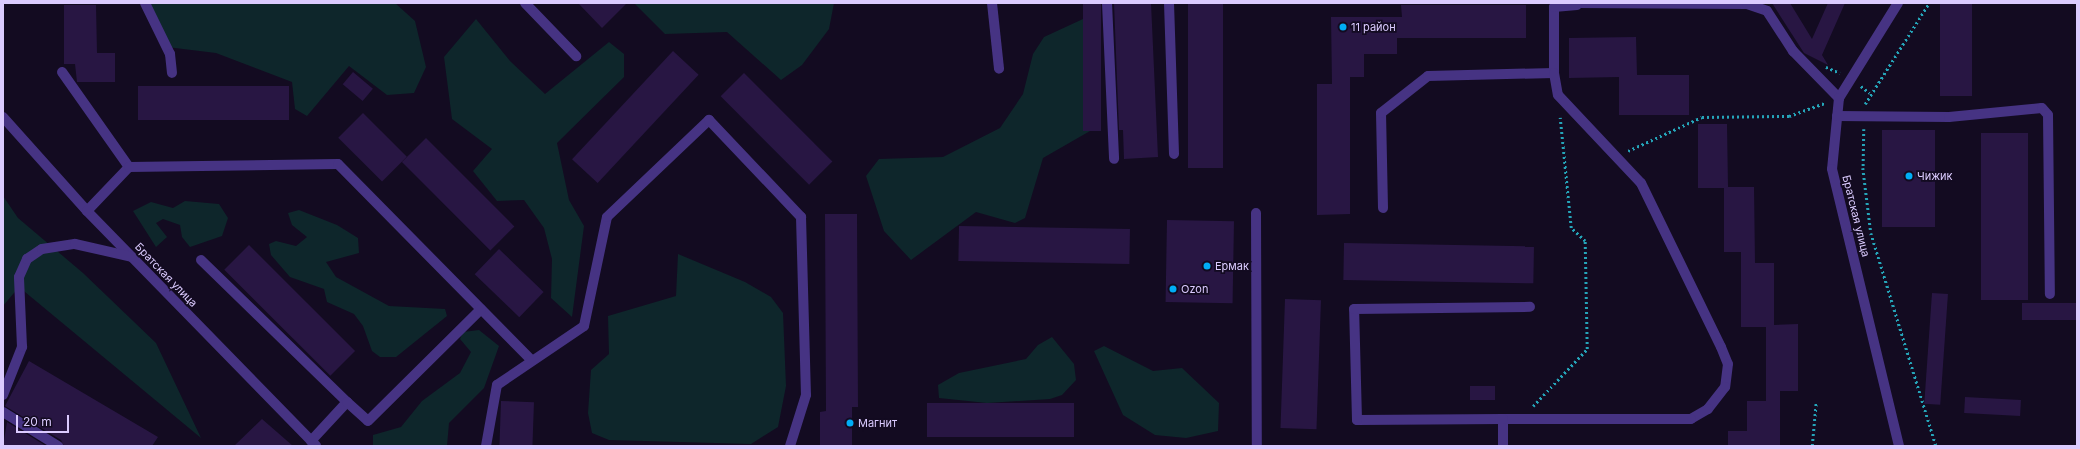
<!DOCTYPE html>
<html>
<head>
<meta charset="utf-8">
<style>
	body { margin:0 }
	#map { position:relative; width:2080px; height:449px; overflow:hidden; background:#130b21; font-family:Inter,sans-serif }
	div>[style] { position:absolute }
	.green>* { inset:0; background:#0e262b }
	.building>* { inset:0; background:#281643; transform-origin:0 0 }
	.path>* { height:2.5px; margin-top:-1.25px; transform-origin:0; background:repeating-linear-gradient(90deg,#25a5b9 0 2px,transparent 0 5px) }
	.minor>* { height:10px; margin:-5px; padding:0 5px; transform-origin:5px; border-radius:5px; background:#463383 }
	.dots>* { width:11px; height:11px; translate:-50% -50%; box-sizing:border-box; border:2px solid #130b21; border-radius:50% }
	span { translate:-50% -50%; white-space:nowrap; text-align:center; line-height:1.15; -webkit-text-stroke:3.5px #130b21; paint-order:stroke }
	.poi-label { font-size:11px; color:#dbcbff }
	.left { translate:0 -50%; text-align:left }
	.street-label { font-size:11px; color:#dbcbff }
	.frame { position:absolute; inset:0; border:4px solid #dbcbff; pointer-events:none }
	.scale { position:absolute; left:16px; top:415px; width:53px; height:18px; box-sizing:border-box; border:2px solid #dbcbff; border-top:0; padding-left:5px; font-size:12px; line-height:14px; white-space:nowrap; color:#dbcbff; -webkit-text-stroke:3px #130b21; paint-order:stroke }
</style>
</head>
<body>
<div id="map">
	<div class="green">
		<div style="clip-path:polygon(147px 3px,395px 3px,415px 21px,426px 67px,414px 93px,387px 95px,349px 66px,307px 116px,295px 109px,292px 82px,216px 53px,167px 47px)"></div>
		<div style="clip-path:polygon(634px 3px,834px 3px,829px 29px,802px 65px,781px 80px,727px 32px,665px 34px)"></div>
		<div style="clip-path:polygon(476px 19px,510px 61px,545px 94px,609px 42px,624px 54px,624px 77px,557px 143px,569px 200px,584px 226px,572px 317px,551px 298px,552px 259px,544px 228px,524px 200px,497px 201px,473px 171px,492px 149px,452px 119px,444px 57px)"></div>
		<div style="clip-path:polygon(1083px 19px,1097px 127px,1043px 158px,1025px 218px,1015px 223px,976px 212px,911px 260px,884px 231px,866px 176px,879px 159px,943px 157px,1000px 128px,1023px 94px,1033px 54px,1044px 37px)"></div>
		<div style="clip-path:polygon(3px 196px,18px 218px,83px 273px,156px 343px,201px 438px,19px 287px,3px 306px)"></div>
		<div style="clip-path:polygon(185px 201px,219px 204px,228px 218px,222px 236px,190px 247px,182px 237px,180px 225px,163px 219px,156px 223px,167px 237px,156px 247px,133px 211px,151px 202px,173px 208px)"></div>
		<div style="clip-path:polygon(299px 210px,337px 225px,358px 238px,359px 253px,326px 262px,336px 277px,389px 306px,445px 309px,447px 316px,396px 357px,380px 357px,372px 351px,363px 326px,354px 314px,327px 302px,324px 289px,290px 277px,271px 255px,269px 244px,276px 241px,296px 246px,307px 237px,292px 225px,288px 213px)"></div>
		<div style="clip-path:polygon(678px 254px,745px 282px,771px 297px,783px 313px,786px 386px,778px 427px,751px 444px,609px 440px,592px 433px,588px 413px,591px 370px,609px 354px,608px 316px,676px 296px)"></div>
		<div style="clip-path:polygon(479px 330px,499px 346px,484px 388px,449px 423px,447px 446px,373px 446px,373px 435px,401px 427px,422px 401px,460px 373px,471px 352px,460px 339px,463px 332px)"></div>
		<div style="clip-path:polygon(1052px 337px,1074px 364px,1076px 380px,1062px 395px,1050px 399px,987px 403px,939px 398px,938px 385px,959px 373px,1026px 359px,1038px 345px)"></div>
		<div style="clip-path:polygon(1104px 346px,1153px 371px,1182px 368px,1219px 403px,1218px 431px,1186px 438px,1155px 435px,1123px 415px,1094px 351px)"></div>
	</div>
	<div class="building">
		<div style="clip-path:polygon(578px 3px,627px 3px,602px 28px)"></div>
		<div style="left:1083px;top:3px;width:18px;height:128px"></div>
		<div style="clip-path:polygon(1114px 3px,1151px 3px,1158px 157px,1124px 159px,1123px 130px,1119px 130px)"></div>
		<div style="left:1188px;top:3px;width:35px;height:165px"></div>
		<div style="clip-path:polygon(1772px 3px,1790px 3px,1812px 39px,1828px 3px,1845px 3px,1822px 55px,1828px 65px,1804px 53px)"></div>
		<div style="left:1940px;top:3px;width:32px;height:93px"></div>
		<div style="clip-path:polygon(64px 5px,96px 5px,97px 53px,115px 53px,115px 82px,77px 82px,75px 64px,64px 64px)"></div>
		<div style="clip-path:polygon(1401px 5px,1526px 5px,1526px 38px,1397px 38px,1397px 54px,1364px 54px,1364px 77px,1350px 77px,1350px 214px,1317px 215px,1317px 84px,1332px 84px,1331px 17px,1402px 17px)"></div>
		<div style="clip-path:polygon(1636px 37px,1637px 75px,1689px 75px,1689px 115px,1619px 115px,1619px 77px,1569px 78px,1569px 38px)"></div>
		<div style="left:673px;top:51px;width:35px;height:148px;rotate:43deg"></div>
		<div style="left:353px;top:72px;width:26px;height:16px;rotate:40deg"></div>
		<div style="left:744px;top:73px;width:125px;height:33px;rotate:45deg"></div>
		<div style="left:289px;top:86px;width:34px;height:151px;rotate:90deg"></div>
		<div style="left:363px;top:113px;width:62px;height:35px;rotate:45deg"></div>
		<div style="clip-path:polygon(1698px 124px,1727px 124px,1728px 187px,1754px 187px,1755px 263px,1774px 263px,1774px 325px,1798px 324px,1798px 391px,1780px 391px,1780px 446px,1728px 446px,1728px 431px,1747px 431px,1747px 401px,1766px 401px,1766px 327px,1741px 327px,1741px 252px,1724px 252px,1724px 188px,1698px 188px)"></div>
		<div style="left:1935px;top:130px;width:97px;height:53px;rotate:90deg"></div>
		<div style="left:1981px;top:133px;width:47px;height:167px"></div>
		<div style="left:426px;top:138px;width:125px;height:34px;rotate:45deg"></div>
		<div style="clip-path:polygon(825px 214px,857px 214px,858px 407px,852px 407px,852px 446px,820px 446px,820px 412px,826px 411px)"></div>
		<div style="left:1167px;top:220px;width:67px;height:82px;rotate:1deg"></div>
		<div style="left:959px;top:226px;width:171px;height:35px;rotate:1deg"></div>
		<div style="left:1344px;top:243px;width:190px;height:37px;rotate:1deg"></div>
		<div style="left:249px;top:245px;width:150px;height:35px;rotate:45deg"></div>
		<div style="left:499px;top:249px;width:62px;height:35px;rotate:44deg"></div>
		<div style="left:1932px;top:293px;width:16px;height:111px;rotate:4deg"></div>
		<div style="left:1285px;top:299px;width:36px;height:129px;rotate:2deg"></div>
		<div style="left:2077px;top:303px;width:17px;height:55px;rotate:90deg"></div>
		<div style="clip-path:polygon(29px 361px,158px 437px,152px 446px,64px 446px,61px 440px,5px 406px)"></div>
		<div style="left:1470px;top:386px;width:25px;height:14px"></div>
		<div style="left:1965px;top:397px;width:56px;height:16px;rotate:3deg"></div>
		<div style="left:501px;top:401px;width:33px;height:45px;rotate:2deg"></div>
		<div style="left:927px;top:403px;width:147px;height:34px"></div>
		<div style="clip-path:polygon(262px 419px,293px 446px,234px 446px)"></div>
		<div style="clip-path:polygon(7px 422px,46px 446px,3px 446px)"></div>
	</div>
	<div class="path">
		<div style="left:1826px;top:67px;width:15px;rotate:23deg"></div>
		<div style="left:1861px;top:86px;width:11px;rotate:38deg"></div>
		<div style="left:1865px;top:104px;width:120px;rotate:-57.6deg"></div>
		<div style="left:1864px;top:129px;width:39px;rotate:91deg"></div>
		<div style="left:1863px;top:168px;width:65px;rotate:83deg"></div>
		<div style="left:1871px;top:233px;width:223px;rotate:73deg"></div>
		<div style="left:1628px;top:151px;width:81px;rotate:-24.7deg"></div>
		<div style="left:1702px;top:117px;width:87px;rotate:-0.7deg"></div>
		<div style="left:1789px;top:116px;width:38px;rotate:-20deg"></div>
		<div style="left:1533px;top:406px;width:79px;rotate:-46.5deg"></div>
		<div style="left:1587px;top:349px;width:108px;rotate:-91.1deg"></div>
		<div style="left:1585px;top:241px;width:19px;rotate:-137deg"></div>
		<div style="left:1571px;top:228px;width:111px;rotate:-95.7deg"></div>
		<div style="left:1812px;top:446px;width:44px;rotate:-84.8deg"></div>
	</div>
	<div class="minor">
		<div style="left:145px;top:3px;width:57px;rotate:63.9deg"></div>
		<div style="left:170px;top:54px;width:19px;rotate:84deg"></div>
		<div style="left:525px;top:3px;width:74px;rotate:46.1deg"></div>
		<div style="left:992px;top:3px;width:66px;rotate:83.9deg"></div>
		<div style="left:1107px;top:3px;width:156px;rotate:87.4deg"></div>
		<div style="left:1169px;top:3px;width:151px;rotate:88.1deg"></div>
		<div style="left:1577px;top:3px;width:170px;rotate:0.3deg"></div>
		<div style="left:1747px;top:4px;width:21px;rotate:19deg"></div>
		<div style="left:1767px;top:11px;width:48px;rotate:57deg"></div>
		<div style="left:1793px;top:51px;width:66px;rotate:45.6deg"></div>
		<div style="left:1898px;top:3px;width:112px;rotate:121.8deg"></div>
		<div style="left:1839px;top:98px;width:71px;rotate:95.6deg"></div>
		<div style="left:1832px;top:169px;width:285px;rotate:76.4deg"></div>
		<div style="left:62px;top:72px;width:116px;rotate:54.8deg"></div>
		<div style="left:1554px;top:73px;width:66px;rotate:-90deg"></div>
		<div style="left:1554px;top:7px;width:23px;rotate:-5deg"></div>
		<div style="left:1837px;top:116px;width:112px;rotate:0.5deg"></div>
		<div style="left:1949px;top:117px;width:93px;rotate:-5.5deg"></div>
		<div style="left:2042px;top:108px;width:9px;rotate:49deg"></div>
		<div style="left:2048px;top:115px;width:179px;rotate:89.4deg"></div>
		<div style="left:3px;top:117px;width:126px;rotate:48.2deg"></div>
		<div style="left:87px;top:211px;width:328px;rotate:45.7deg"></div>
		<div style="left:1383px;top:208px;width:95px;rotate:-91.2deg"></div>
		<div style="left:1381px;top:113px;width:60px;rotate:-38.2deg"></div>
		<div style="left:1428px;top:76px;width:126px;rotate:-1.4deg"></div>
		<div style="left:1554px;top:73px;width:22px;rotate:80deg"></div>
		<div style="left:1558px;top:95px;width:121px;rotate:46.7deg"></div>
		<div style="left:1641px;top:183px;width:182px;rotate:64deg"></div>
		<div style="left:1721px;top:347px;width:18px;rotate:68deg"></div>
		<div style="left:1728px;top:364px;width:23px;rotate:97deg"></div>
		<div style="left:1725px;top:387px;width:28px;rotate:128deg"></div>
		<div style="left:1708px;top:409px;width:20px;rotate:150deg"></div>
		<div style="left:1691px;top:419px;width:188px;rotate:180deg"></div>
		<div style="left:1503px;top:419px;width:27px;rotate:90deg"></div>
		<div style="left:87px;top:211px;width:61px;rotate:-46.3deg"></div>
		<div style="left:129px;top:167px;width:209px;rotate:-0.8deg"></div>
		<div style="left:338px;top:164px;width:276px;rotate:45.4deg"></div>
		<div style="left:1256px;top:213px;width:233px;rotate:89.8deg"></div>
		<div style="left:201px;top:260px;width:204px;rotate:44.2deg"></div>
		<div style="left:347px;top:402px;width:53px;rotate:132.7deg"></div>
		<div style="left:3px;top:395px;width:52px;rotate:-68.4deg"></div>
		<div style="left:22px;top:347px;width:70px;rotate:-92.5deg"></div>
		<div style="left:19px;top:277px;width:20px;rotate:-66deg"></div>
		<div style="left:27px;top:259px;width:18px;rotate:-34deg"></div>
		<div style="left:42px;top:249px;width:33px;rotate:-9deg"></div>
		<div style="left:75px;top:244px;width:58px;rotate:12.8deg"></div>
		<div style="left:347px;top:402px;width:28px;rotate:42deg"></div>
		<div style="left:368px;top:421px;width:159px;rotate:-44.7deg"></div>
		<div style="left:3px;top:412px;width:65px;rotate:31.7deg"></div>
		<div style="left:1503px;top:419px;width:146px;rotate:179.6deg"></div>
		<div style="left:1357px;top:420px;width:111px;rotate:-91.5deg"></div>
		<div style="left:1354px;top:309px;width:176px;rotate:-0.7deg"></div>
		<div style="left:486px;top:446px;width:62px;rotate:-79.8deg"></div>
		<div style="left:497px;top:385px;width:105px;rotate:-34.1deg"></div>
		<div style="left:584px;top:326px;width:111px;rotate:-78.1deg"></div>
		<div style="left:607px;top:217px;width:141px;rotate:-43.6deg"></div>
		<div style="left:709px;top:120px;width:134px;rotate:46.5deg"></div>
		<div style="left:801px;top:217px;width:178px;rotate:88.4deg"></div>
		<div style="left:806px;top:395px;width:53px;rotate:107.4deg"></div>
	</div>
	<div class="dots">
		<div style="left:1343px;top:27px;background:#00adf6"></div>
		<div style="left:1909px;top:176px;background:#00adf6"></div>
		<div style="left:1207px;top:266px;background:#00adf6"></div>
		<div style="left:1173px;top:289px;background:#00adf6"></div>
		<div style="left:850px;top:423px;background:#00adf6"></div>
	</div>
	<div class="poi-label">
		<span class="left" style="left:1351px;top:27px">11 район</span>
		<span class="left" style="left:1917px;top:176px">Чижик</span>
		<span class="left" style="left:1215px;top:266px">Ермак</span>
		<span class="left" style="left:1181px;top:289px">Ozon</span>
		<span class="left" style="left:858px;top:423px">Магнит</span>
	</div>
	<div class="street-label">
		<span style="left:1856px;top:216px;rotate:76deg">Братская улица</span>
		<span style="left:166px;top:275px;rotate:46deg">Братская улица</span>
	</div>
	<div class="frame"></div>
	<div class="scale">20 m</div>
</div>
</body>
</html>
